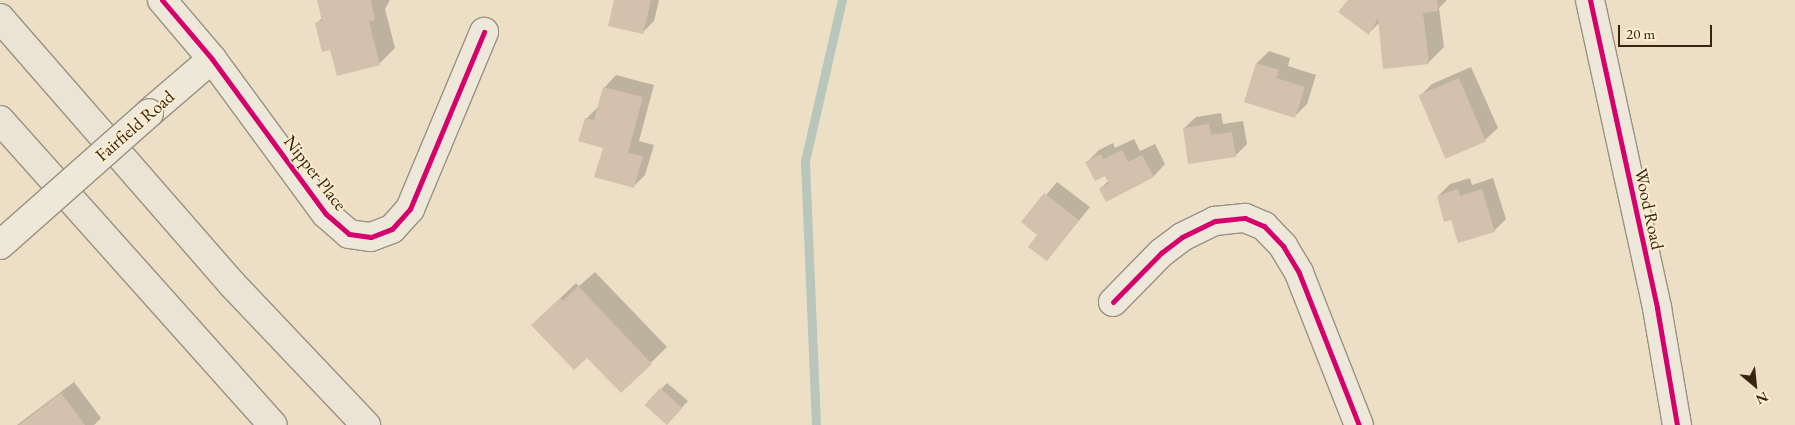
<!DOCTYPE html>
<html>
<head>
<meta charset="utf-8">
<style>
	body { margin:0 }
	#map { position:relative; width:1795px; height:425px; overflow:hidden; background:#ecdfc6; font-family:"EB Garamond",serif }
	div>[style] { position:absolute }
	.shadow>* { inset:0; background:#0003 }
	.stream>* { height:9px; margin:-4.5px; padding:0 4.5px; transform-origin:4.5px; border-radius:4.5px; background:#b8c6bc }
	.building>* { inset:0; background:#d3c0ad; transform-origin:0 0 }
	.roads { filter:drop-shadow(1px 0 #9b9181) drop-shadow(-1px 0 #9b9181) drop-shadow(0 1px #9b9181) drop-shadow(0 -1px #9b9181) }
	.minor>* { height:28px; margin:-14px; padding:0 14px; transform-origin:14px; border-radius:14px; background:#eee8db }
	.motorway>* { height:28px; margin:-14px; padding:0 14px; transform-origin:14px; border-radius:14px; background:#ebe3d5 }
	.bridges { filter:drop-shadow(1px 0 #9b9181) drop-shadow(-1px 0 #9b9181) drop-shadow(0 1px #9b9181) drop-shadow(0 -1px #9b9181) }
	.minor-bridge>* { height:28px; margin:-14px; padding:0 14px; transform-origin:14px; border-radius:14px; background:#eee8db }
	.cycleway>* { height:5px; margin:-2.5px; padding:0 2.5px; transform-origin:2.5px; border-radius:2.5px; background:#d6006c }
	span { translate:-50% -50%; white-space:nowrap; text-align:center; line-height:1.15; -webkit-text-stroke:4px #fdedd0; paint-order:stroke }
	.street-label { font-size:18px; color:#38240f }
	.north { position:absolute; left:1730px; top:360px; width:50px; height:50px; -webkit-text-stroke:4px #fdedd0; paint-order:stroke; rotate:152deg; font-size:14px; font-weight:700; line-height:20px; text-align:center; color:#38240f }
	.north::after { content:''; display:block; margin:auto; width:18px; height:22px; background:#38240f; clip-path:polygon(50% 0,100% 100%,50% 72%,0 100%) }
	.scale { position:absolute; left:1618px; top:25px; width:94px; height:22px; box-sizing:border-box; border:2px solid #38240f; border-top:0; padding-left:6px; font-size:15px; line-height:18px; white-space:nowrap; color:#38240f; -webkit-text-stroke:4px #fdedd0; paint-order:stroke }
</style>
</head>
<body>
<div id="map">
	<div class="shadow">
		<div style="clip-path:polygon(318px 0,390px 0,385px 9px,395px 48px,379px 64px,331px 49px,317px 23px,322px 18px)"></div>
		<div style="clip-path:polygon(615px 0,659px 0,654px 21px,642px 33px)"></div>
		<div style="clip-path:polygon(1350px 0,1447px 0,1439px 8px,1444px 47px,1428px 63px,1380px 22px,1368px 34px)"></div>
		<div style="clip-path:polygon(1269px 51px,1290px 58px,1288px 66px,1316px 75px,1307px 104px,1295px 116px,1246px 101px,1257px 63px)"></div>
		<div style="clip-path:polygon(1471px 67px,1498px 128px,1486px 139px,1446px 156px,1420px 96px,1432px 84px)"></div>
		<div style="clip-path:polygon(616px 75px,654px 85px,639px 141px,654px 145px,645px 175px,633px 187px,586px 119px,598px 107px,605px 87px)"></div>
		<div style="clip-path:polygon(1221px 113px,1223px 124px,1243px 121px,1247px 144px,1235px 156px,1184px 128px,1196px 117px)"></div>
		<div style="clip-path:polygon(1134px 139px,1140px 151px,1155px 144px,1165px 164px,1154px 176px,1100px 189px,1109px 180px,1087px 162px,1099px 150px,1113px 143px,1115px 148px)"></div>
		<div style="clip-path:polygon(1470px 178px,1472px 185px,1493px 178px,1506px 219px,1494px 231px,1452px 218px,1438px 196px,1450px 184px)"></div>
		<div style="clip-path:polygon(1057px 182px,1090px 207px,1047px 260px,1039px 235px,1023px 222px)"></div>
		<div style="clip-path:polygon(595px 272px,667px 347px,621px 392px,548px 310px,576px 283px,579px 286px)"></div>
		<div style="clip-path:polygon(74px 382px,101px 418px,94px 425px,17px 425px)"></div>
		<div style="clip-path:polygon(667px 383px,688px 401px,673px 417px,661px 389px)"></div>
	</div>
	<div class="stream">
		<div style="left:816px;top:425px;width:264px;rotate:-92.4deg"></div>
		<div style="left:805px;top:161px;width:165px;rotate:-77.1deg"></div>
	</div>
	<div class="building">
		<div style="clip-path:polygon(317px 0,371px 0,375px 20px,369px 22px,380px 65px,337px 76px,330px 50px,322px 52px,315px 23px,322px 21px)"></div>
		<div style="clip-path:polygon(614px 0,651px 0,643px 34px,608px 26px)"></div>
		<div style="clip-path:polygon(1348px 0,1437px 0,1438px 11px,1423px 13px,1429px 64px,1383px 69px,1378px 18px,1369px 35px,1338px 12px)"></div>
		<div style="clip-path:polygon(1256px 63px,1279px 70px,1276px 78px,1305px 87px,1295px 118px,1244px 102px)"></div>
		<div style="left:1459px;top:78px;width:69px;height:44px;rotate:67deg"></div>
		<div style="clip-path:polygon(603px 87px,643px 97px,628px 153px,643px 156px,634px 188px,594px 177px,603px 148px,578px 141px,585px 118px,594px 120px)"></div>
		<div style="clip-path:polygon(1209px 124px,1211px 135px,1232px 132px,1236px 157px,1188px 164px,1183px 128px)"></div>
		<div style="clip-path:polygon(1122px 150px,1128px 162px,1142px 155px,1154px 177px,1106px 202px,1099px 189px,1109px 183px,1105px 176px,1095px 181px,1085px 162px,1101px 154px,1103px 159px)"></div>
		<div style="clip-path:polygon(1458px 189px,1460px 196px,1482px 189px,1495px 232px,1458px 243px,1451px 220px,1444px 222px,1437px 196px)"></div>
		<div style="clip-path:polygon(1044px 193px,1079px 220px,1047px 261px,1028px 247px,1037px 235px,1021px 222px)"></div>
		<div style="clip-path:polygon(578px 286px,652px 364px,621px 393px,587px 358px,574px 370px,531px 325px,560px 298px,563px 301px)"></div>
		<div style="left:660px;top:388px;width:30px;height:23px;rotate:42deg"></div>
		<div style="clip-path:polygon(61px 393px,85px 425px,19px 425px)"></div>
	</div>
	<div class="roads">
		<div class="minor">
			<div style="left:162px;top:0;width:77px;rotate:49.7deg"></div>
			<div style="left:212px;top:59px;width:192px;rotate:53.7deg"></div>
			<div style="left:326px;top:214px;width:30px;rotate:41deg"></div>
			<div style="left:349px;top:234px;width:22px;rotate:8deg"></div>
			<div style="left:371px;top:237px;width:22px;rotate:-21deg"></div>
			<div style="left:392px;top:229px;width:27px;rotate:-48deg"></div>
			<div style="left:410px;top:209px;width:192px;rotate:-67.3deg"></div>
			<div style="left:1590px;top:0;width:315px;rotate:77.7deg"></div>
			<div style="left:1657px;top:308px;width:119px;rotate:80.3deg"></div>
			<div style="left:149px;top:113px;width:83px;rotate:-40.6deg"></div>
			<div style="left:1113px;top:302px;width:69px;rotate:-45.6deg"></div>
			<div style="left:1161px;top:253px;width:26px;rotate:-37deg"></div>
			<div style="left:1182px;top:237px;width:37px;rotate:-26deg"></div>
			<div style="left:1215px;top:221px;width:30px;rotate:-6deg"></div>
			<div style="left:1245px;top:218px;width:21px;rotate:23deg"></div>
			<div style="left:1264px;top:226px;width:28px;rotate:46deg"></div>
			<div style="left:1283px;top:246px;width:31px;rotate:59deg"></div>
			<div style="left:1299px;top:273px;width:163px;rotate:68.5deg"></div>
		</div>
		<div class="motorway">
			<div style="left:0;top:18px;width:353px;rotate:48.9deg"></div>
			<div style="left:232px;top:284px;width:195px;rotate:46.5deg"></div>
			<div style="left:0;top:120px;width:409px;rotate:48.2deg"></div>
		</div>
	</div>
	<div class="bridges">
		<div class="minor-bridge">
			<div style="left:0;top:245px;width:199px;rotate:-41.5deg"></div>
		</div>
	</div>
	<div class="cycleway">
		<div style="left:162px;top:0;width:77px;rotate:49.7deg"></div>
		<div style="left:212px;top:59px;width:192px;rotate:53.7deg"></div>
		<div style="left:326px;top:214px;width:30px;rotate:41deg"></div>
		<div style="left:349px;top:234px;width:22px;rotate:8deg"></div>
		<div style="left:371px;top:237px;width:22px;rotate:-21deg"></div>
		<div style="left:392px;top:229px;width:27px;rotate:-48deg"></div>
		<div style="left:410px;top:209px;width:192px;rotate:-67.3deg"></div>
		<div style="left:1590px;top:0;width:315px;rotate:77.7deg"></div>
		<div style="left:1657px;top:308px;width:119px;rotate:80.3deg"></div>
		<div style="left:1113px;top:302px;width:69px;rotate:-45.6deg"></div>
		<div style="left:1161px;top:253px;width:26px;rotate:-37deg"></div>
		<div style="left:1182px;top:237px;width:37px;rotate:-26deg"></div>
		<div style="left:1215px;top:221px;width:30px;rotate:-6deg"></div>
		<div style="left:1245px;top:218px;width:21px;rotate:23deg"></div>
		<div style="left:1264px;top:226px;width:28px;rotate:46deg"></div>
		<div style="left:1283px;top:246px;width:31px;rotate:59deg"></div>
		<div style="left:1299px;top:273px;width:163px;rotate:68.5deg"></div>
	</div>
	<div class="street-label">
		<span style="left:135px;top:126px;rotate:-41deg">Fairfield Road</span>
		<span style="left:315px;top:173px;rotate:52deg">Nipper Place</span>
		<span style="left:1649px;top:209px;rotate:78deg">Wood Road</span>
	</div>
	<div class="north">N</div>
	<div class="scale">20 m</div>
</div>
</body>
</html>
